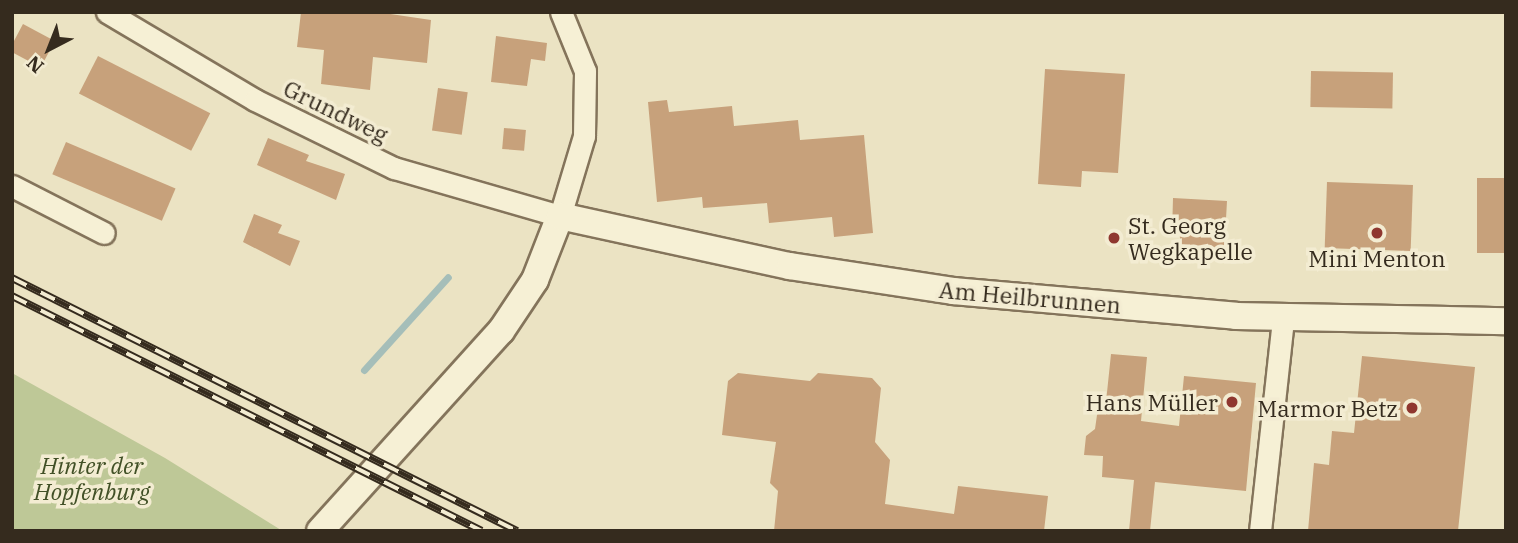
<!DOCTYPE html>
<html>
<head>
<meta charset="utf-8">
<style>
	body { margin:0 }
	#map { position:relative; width:1518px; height:543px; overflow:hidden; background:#ebe3c3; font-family:"IBM Plex Serif",serif }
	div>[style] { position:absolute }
	.green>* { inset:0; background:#bec897 }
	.stream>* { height:7px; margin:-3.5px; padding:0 3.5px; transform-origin:3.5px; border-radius:3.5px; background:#a5beb9 }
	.building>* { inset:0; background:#c7a17b; transform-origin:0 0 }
	.roads { filter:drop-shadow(2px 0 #84745b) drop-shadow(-2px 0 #84745b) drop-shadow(0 2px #84745b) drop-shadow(0 -2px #84745b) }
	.minor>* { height:21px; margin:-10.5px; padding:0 10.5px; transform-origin:10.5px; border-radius:10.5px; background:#f6f0d5 }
	.tertiary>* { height:26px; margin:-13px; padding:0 13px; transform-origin:13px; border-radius:13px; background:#f6f0d5 }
	.rail>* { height:8px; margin-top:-4px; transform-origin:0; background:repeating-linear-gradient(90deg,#f3ecd2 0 16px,#352b1e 0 32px); box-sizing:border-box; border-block:2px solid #352b1e }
	.dots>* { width:19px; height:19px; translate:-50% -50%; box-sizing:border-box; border:4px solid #f3ecd2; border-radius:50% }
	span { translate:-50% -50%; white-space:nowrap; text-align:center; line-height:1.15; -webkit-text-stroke:7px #f3ecd2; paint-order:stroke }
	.street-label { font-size:23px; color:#352b1e }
	.poi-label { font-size:23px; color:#352b1e }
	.left { translate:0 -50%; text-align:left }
	.right { translate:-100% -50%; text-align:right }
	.park-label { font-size:23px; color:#415026; font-style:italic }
	.frame { position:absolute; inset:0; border:14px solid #352b1e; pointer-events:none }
	.north { position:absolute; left:14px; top:14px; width:70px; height:70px; -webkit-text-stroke:5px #f3ecd2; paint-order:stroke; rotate:222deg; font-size:19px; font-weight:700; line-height:28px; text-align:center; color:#352b1e }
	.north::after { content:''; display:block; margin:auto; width:24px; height:32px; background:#352b1e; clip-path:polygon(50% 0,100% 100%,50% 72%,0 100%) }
</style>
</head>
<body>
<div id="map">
	<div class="green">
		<div style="clip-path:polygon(12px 373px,165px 458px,281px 530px,12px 531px)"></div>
	</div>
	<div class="stream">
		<div style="left:364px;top:370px;width:125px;rotate:-47.9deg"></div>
	</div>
	<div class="building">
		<div style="clip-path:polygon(301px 12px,377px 12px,431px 20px,427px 63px,373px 57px,370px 90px,321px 84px,324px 50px,297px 47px)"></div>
		<div style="left:23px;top:24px;width:36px;height:30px;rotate:28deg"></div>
		<div style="clip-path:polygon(496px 36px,547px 43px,545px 61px,531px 59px,527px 86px,491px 82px)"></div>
		<div style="left:98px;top:56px;width:126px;height:42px;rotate:27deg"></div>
		<div style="clip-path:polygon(1045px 69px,1125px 74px,1118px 173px,1082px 171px,1081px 187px,1038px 184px)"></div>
		<div style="left:1311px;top:71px;width:82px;height:36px;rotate:1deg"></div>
		<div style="left:438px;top:88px;width:30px;height:43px;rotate:8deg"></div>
		<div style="clip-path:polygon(667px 100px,669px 112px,732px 106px,734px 126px,798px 120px,800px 140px,864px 135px,873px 233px,834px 237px,832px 217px,769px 223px,767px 203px,703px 208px,702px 197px,657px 202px,648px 102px)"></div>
		<div style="left:504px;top:128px;width:22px;height:21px;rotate:5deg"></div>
		<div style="clip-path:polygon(268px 138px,309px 155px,306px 161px,345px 174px,336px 200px,257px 165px)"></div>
		<div style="left:66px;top:142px;width:119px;height:35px;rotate:23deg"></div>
		<div style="left:1506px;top:178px;width:75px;height:29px;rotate:90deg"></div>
		<div style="left:1327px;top:182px;width:86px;height:66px;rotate:2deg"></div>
		<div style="clip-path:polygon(1173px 198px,1227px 201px,1224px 255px,1188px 253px,1188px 245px,1180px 244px,1180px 235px,1172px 234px)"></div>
		<div style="clip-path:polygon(254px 214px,282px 225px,278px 233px,300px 241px,290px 266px,243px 242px)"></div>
		<div style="clip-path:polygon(1111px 354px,1147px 357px,1141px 421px,1179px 426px,1184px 376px,1256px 383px,1246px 491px,1155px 482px,1150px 531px,1129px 531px,1134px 480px,1102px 477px,1103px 456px,1084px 455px,1086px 436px,1095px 429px,1097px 415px,1106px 402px)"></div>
		<div style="clip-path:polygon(1362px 356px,1475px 367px,1458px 531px,1308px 531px,1314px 463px,1329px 465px,1332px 431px,1354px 433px)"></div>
		<div style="clip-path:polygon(738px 373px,810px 381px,818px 373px,872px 378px,881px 388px,875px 442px,890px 460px,885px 504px,954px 514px,958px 486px,1048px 496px,1044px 531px,774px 531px,778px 491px,770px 483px,776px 442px,722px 435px,728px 381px)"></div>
	</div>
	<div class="roads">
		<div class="minor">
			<div style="left:107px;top:12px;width:172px;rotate:30.7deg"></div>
			<div style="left:255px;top:100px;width:155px;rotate:26.1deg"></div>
			<div style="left:394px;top:168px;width:173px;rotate:16.1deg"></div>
			<div style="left:560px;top:216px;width:84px;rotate:-73.3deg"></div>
			<div style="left:584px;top:136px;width:65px;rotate:-89.1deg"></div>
			<div style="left:585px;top:71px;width:64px;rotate:-112.1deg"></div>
			<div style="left:12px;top:186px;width:103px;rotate:27.1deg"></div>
			<div style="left:1260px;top:531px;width:214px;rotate:-83.8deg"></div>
		</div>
		<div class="tertiary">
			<div style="left:320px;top:531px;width:270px;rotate:-47.9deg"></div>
			<div style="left:501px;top:331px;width:61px;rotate:-56.3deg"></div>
			<div style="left:535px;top:280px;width:69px;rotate:-68.7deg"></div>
			<div style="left:560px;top:216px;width:235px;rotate:12.3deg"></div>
			<div style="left:790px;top:266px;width:165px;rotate:8.7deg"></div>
			<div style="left:953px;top:291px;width:284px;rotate:5deg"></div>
			<div style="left:1236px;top:316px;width:270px;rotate:1.1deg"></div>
		</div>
	</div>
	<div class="rail">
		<div style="left:12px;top:278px;width:565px;rotate:26.61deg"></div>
		<div style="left:12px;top:296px;width:525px;rotate:26.57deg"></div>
	</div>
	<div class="dots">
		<div style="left:1377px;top:233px;background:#8f372f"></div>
		<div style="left:1114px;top:238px;background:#8f372f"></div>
		<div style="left:1232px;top:402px;background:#8f372f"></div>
		<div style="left:1412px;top:408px;background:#8f372f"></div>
	</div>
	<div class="street-label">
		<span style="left:336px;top:111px;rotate:26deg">Grundweg</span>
		<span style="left:1030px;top:297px;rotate:5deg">Am Heilbrunnen</span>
	</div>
	<div class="poi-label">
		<span class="left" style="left:1128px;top:238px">St. Georg<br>Wegkapelle</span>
		<span style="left:1377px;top:258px">Mini Menton</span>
		<span class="right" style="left:1218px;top:402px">Hans Müller</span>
		<span class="right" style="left:1398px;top:408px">Marmor Betz</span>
	</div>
	<div class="park-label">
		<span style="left:92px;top:478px">Hinter der<br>Hopfenburg</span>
	</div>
	<div class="frame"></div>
	<div class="north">N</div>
</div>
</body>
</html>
